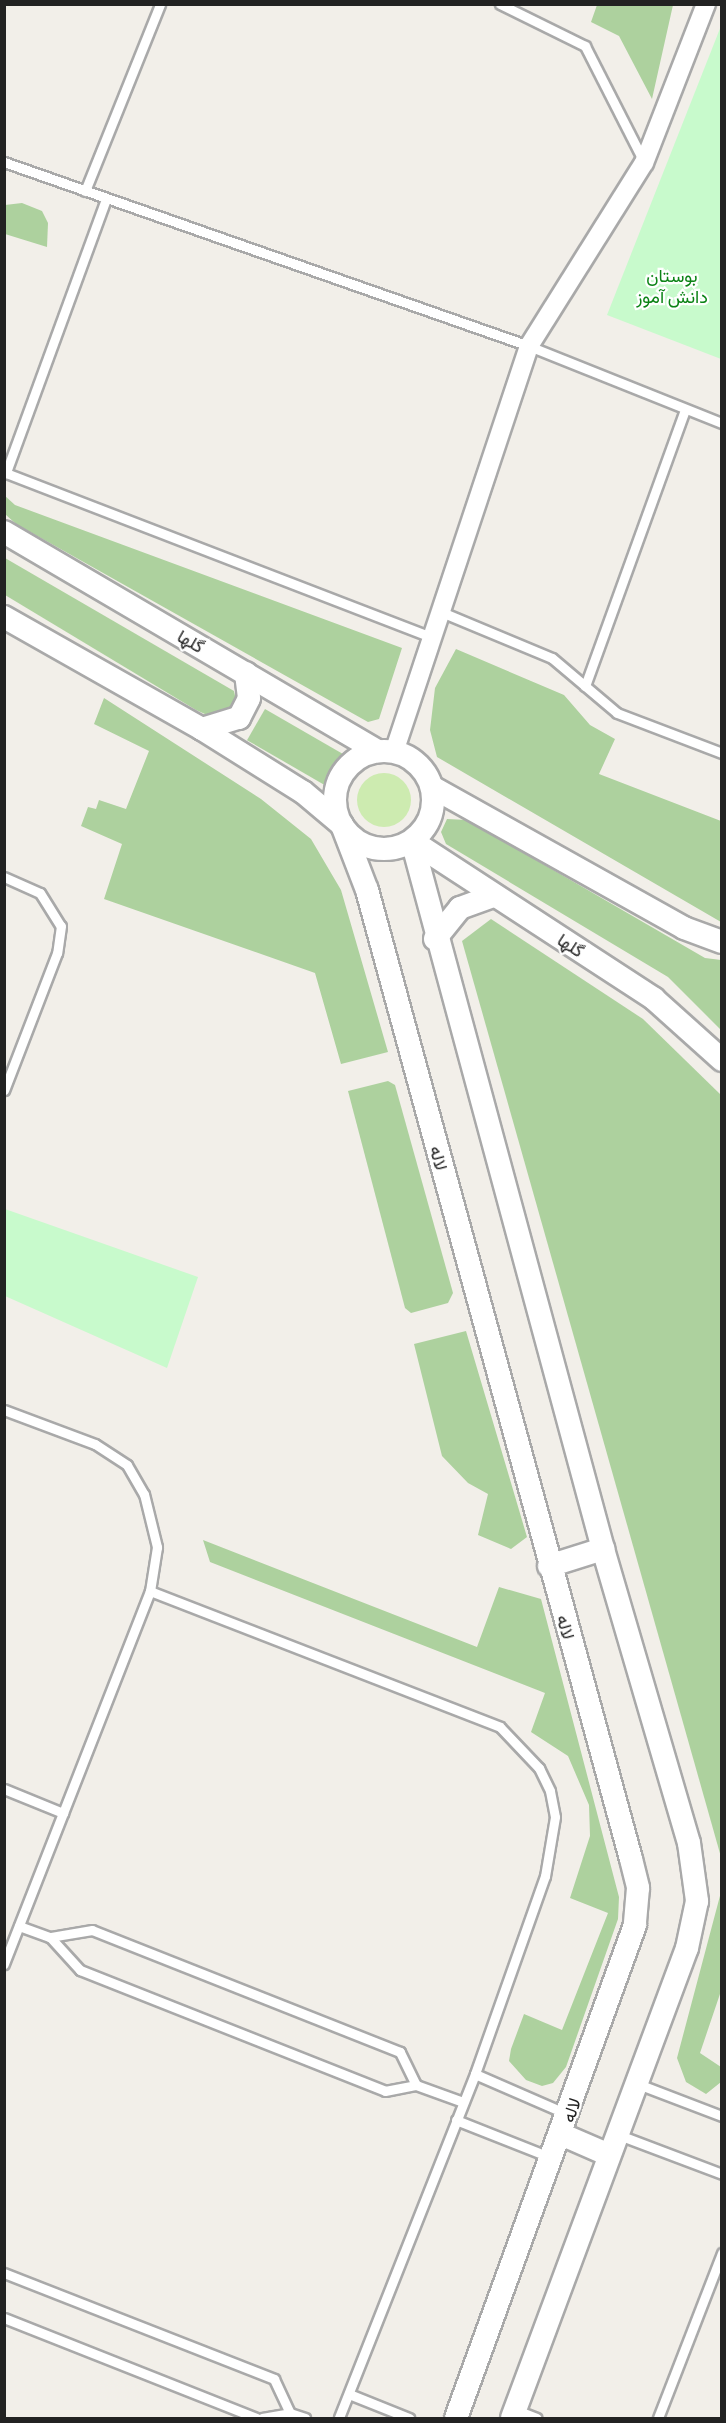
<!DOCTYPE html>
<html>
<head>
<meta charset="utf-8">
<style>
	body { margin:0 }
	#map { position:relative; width:726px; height:2423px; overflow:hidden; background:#f2efe9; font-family:Barlow,Vazirmatn,sans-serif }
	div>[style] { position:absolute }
	.grass>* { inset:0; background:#cdebb0 }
	.round { border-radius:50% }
	.forest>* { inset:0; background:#add19e; transform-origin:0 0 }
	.park>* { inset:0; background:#c8facc }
	.roads { filter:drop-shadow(2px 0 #a9a9a9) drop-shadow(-2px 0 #a9a9a9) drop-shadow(0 2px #a9a9a9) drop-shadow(0 -2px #a9a9a9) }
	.service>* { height:9px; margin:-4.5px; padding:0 4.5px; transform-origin:4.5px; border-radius:4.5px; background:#fff }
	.minor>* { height:18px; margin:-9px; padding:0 9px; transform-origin:9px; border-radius:9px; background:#fff }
	.tertiary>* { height:22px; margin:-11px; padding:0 11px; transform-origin:11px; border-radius:11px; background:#fff }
	.tertiary>.ring { margin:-11px; padding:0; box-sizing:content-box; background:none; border:22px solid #fff; border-radius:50% }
	span { translate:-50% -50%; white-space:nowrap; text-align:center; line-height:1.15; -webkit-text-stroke:4.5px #fff; paint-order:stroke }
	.park-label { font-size:18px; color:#0c8416 }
	.street-label { font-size:18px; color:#222 }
	.frame { position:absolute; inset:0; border:6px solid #222; pointer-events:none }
</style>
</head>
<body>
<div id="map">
	<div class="grass">
		<div class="round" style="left:357px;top:773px;width:54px;height:54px"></div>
	</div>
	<div class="forest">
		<div style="clip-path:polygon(597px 5px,673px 5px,652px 99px,619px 36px,591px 22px)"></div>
		<div style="clip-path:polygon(22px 203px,42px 211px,48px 223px,47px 247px,5px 234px,5px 205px)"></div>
		<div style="clip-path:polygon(4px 495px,15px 505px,402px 648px,379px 719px,368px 722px,16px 524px,5px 514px)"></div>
		<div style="clip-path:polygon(5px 558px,234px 691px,237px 705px,216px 719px,196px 710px,5px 595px)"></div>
		<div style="clip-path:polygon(456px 649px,564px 695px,590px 725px,615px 739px,599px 774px,721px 821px,721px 922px,437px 757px,430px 730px,435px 688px)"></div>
		<div style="clip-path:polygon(104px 698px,261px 799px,311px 839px,341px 890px,388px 1052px,341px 1064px,315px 973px,104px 899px,122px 844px,81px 826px,88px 807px,96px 809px,99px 800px,126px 809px,149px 751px,94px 724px)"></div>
		<div style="left:265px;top:709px;width:92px;height:36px;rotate:30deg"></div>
		<div style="clip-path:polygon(447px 819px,467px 820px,705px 958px,721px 960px,721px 1030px,668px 977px,446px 844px,441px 832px)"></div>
		<div style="clip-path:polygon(491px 919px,643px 1019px,721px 1095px,721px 1857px,462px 941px)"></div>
		<div style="clip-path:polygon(388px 1081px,395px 1085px,453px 1293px,448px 1303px,411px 1313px,405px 1308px,348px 1091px)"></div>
		<div style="clip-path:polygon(466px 1331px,527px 1537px,511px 1549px,478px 1535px,488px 1494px,468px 1483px,442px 1456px,414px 1344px)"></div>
		<div style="clip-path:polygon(203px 1540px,477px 1647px,499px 1587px,541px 1599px,619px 1897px,618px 1919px,566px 2067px,553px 2083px,542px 2086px,526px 2080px,509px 2061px,511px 2049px,524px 2014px,562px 2030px,608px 1913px,570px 1898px,590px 1836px,589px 1805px,568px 1756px,531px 1732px,545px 1693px,210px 1562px)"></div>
		<div style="clip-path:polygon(721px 1892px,721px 1991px,700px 2053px,721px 2067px,721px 2082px,706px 2094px,686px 2082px,677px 2058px)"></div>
	</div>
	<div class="park">
		<div style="clip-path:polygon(721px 26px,721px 359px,607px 315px)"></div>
		<div style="clip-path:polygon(5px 1209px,198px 1277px,167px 1368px,5px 1296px)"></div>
	</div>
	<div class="roads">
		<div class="service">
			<div style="left:500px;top:4px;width:95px;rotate:26.3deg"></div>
			<div style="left:585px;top:46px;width:130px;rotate:63deg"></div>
			<div style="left:4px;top:162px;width:556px;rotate:19.31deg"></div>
			<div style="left:529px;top:346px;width:208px;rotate:21.8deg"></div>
			<div style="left:85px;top:191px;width:201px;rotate:-68.1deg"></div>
			<div style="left:106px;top:199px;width:292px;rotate:110.1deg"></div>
			<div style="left:6px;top:473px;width:456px;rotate:21.1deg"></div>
			<div style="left:439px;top:611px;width:122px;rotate:22.6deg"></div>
			<div style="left:552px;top:658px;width:85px;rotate:40.2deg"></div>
			<div style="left:617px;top:713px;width:112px;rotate:20.9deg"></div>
			<div style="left:585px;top:686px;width:294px;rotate:-70.1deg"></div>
			<div style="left:4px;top:877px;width:39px;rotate:24deg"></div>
			<div style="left:40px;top:893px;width:39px;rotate:58deg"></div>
			<div style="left:61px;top:926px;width:27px;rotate:98deg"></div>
			<div style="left:57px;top:953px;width:147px;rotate:111.1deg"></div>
			<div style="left:4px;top:1410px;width:97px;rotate:20.5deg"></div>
			<div style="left:95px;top:1444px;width:38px;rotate:33deg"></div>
			<div style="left:127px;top:1465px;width:34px;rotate:60deg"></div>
			<div style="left:144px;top:1494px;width:55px;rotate:76.2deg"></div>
			<div style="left:157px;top:1547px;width:45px;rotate:99deg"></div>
			<div style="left:150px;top:1591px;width:401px;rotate:111.4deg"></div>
			<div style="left:150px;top:1591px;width:375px;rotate:21.2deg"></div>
			<div style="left:500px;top:1727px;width:57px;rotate:46.4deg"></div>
			<div style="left:539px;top:1768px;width:25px;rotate:64deg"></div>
			<div style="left:550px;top:1791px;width:26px;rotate:79deg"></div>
			<div style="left:555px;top:1817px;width:60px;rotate:99.6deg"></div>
			<div style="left:545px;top:1876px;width:210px;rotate:109.5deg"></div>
			<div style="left:475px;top:2074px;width:370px;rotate:111.6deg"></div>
			<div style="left:4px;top:1789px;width:64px;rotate:22.1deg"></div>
			<div style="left:19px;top:1926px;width:33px;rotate:20deg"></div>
			<div style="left:475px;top:2074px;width:100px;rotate:23.5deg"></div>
			<div style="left:638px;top:2084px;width:90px;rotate:20.9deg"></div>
			<div style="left:416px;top:2085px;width:37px;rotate:-116deg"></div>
			<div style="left:400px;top:2052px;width:331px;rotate:-158.4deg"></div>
			<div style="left:92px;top:1930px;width:43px;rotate:170.5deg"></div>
			<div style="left:50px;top:1937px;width:45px;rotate:47.7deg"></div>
			<div style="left:80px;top:1970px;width:328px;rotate:21.6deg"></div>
			<div style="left:385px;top:2091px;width:32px;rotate:-11deg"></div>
			<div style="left:416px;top:2085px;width:50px;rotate:19.9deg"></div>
			<div style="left:456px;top:2120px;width:103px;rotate:21.6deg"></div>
			<div style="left:619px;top:2135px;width:110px;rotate:20.7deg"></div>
			<div style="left:4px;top:2273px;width:290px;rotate:21.4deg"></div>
			<div style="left:274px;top:2379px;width:38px;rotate:65deg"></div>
			<div style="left:4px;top:2318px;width:272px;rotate:21.6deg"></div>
			<div style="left:349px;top:2394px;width:65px;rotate:21.8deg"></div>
			<div style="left:516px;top:2410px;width:22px;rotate:21deg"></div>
			<div style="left:262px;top:2418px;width:28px;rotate:-10deg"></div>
			<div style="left:290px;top:2413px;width:16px;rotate:18deg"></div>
			<div style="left:658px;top:2418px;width:177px;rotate:-68.8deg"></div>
		</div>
		<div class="minor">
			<div style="left:394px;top:752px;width:428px;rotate:-71.6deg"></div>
			<div style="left:529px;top:346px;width:216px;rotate:-57.9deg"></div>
			<div style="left:644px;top:163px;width:171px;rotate:-68.7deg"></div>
		</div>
		<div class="tertiary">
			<div style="left:4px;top:532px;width:433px;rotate:30.4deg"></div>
			<div style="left:4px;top:617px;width:227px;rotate:29.5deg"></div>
			<div style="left:202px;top:729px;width:119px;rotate:32deg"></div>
			<div style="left:303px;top:792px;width:51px;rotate:40.2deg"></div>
			<div style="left:342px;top:825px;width:70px;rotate:69deg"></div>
			<div style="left:367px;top:890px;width:1004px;rotate:74.76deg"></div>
			<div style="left:631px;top:1859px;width:30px;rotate:76deg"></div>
			<div style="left:638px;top:1888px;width:37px;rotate:95deg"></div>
			<div style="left:635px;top:1925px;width:524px;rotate:109.96deg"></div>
			<div style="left:202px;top:729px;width:39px;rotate:-17deg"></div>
			<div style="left:239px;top:718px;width:22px;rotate:-63deg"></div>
			<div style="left:249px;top:698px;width:25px;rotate:-97deg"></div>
			<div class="ring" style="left:335px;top:751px;width:76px;height:76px"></div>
			<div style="left:432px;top:787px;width:289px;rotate:29.2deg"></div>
			<div style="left:684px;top:928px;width:40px;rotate:20.2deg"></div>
			<div style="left:412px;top:841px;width:733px;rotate:74.9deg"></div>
			<div style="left:603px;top:1549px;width:306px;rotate:73.7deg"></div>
			<div style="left:689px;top:1843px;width:59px;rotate:82.1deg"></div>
			<div style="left:697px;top:1901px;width:48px;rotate:102deg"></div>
			<div style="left:687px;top:1948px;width:502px;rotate:110.42deg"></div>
			<div style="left:412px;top:841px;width:289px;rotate:33.1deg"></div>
			<div style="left:654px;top:999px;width:91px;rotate:41.9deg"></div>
			<div style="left:435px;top:939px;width:40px;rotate:-51deg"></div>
			<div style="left:460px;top:908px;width:37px;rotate:-20deg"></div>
			<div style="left:549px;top:1566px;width:57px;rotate:-17.5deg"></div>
			<div style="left:563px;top:2135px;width:50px;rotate:23.5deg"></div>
		</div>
	</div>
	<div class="park-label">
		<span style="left:672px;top:286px">بوستان<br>دانش آموز</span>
	</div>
	<div class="street-label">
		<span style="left:191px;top:641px;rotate:30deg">گلها</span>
		<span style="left:571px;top:945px;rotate:33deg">گلها</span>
		<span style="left:439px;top:1158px;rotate:75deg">لاله</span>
		<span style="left:566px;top:1627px;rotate:74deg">لاله</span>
		<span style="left:571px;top:2110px;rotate:-71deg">لاله</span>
	</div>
	<div class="frame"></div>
</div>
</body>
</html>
